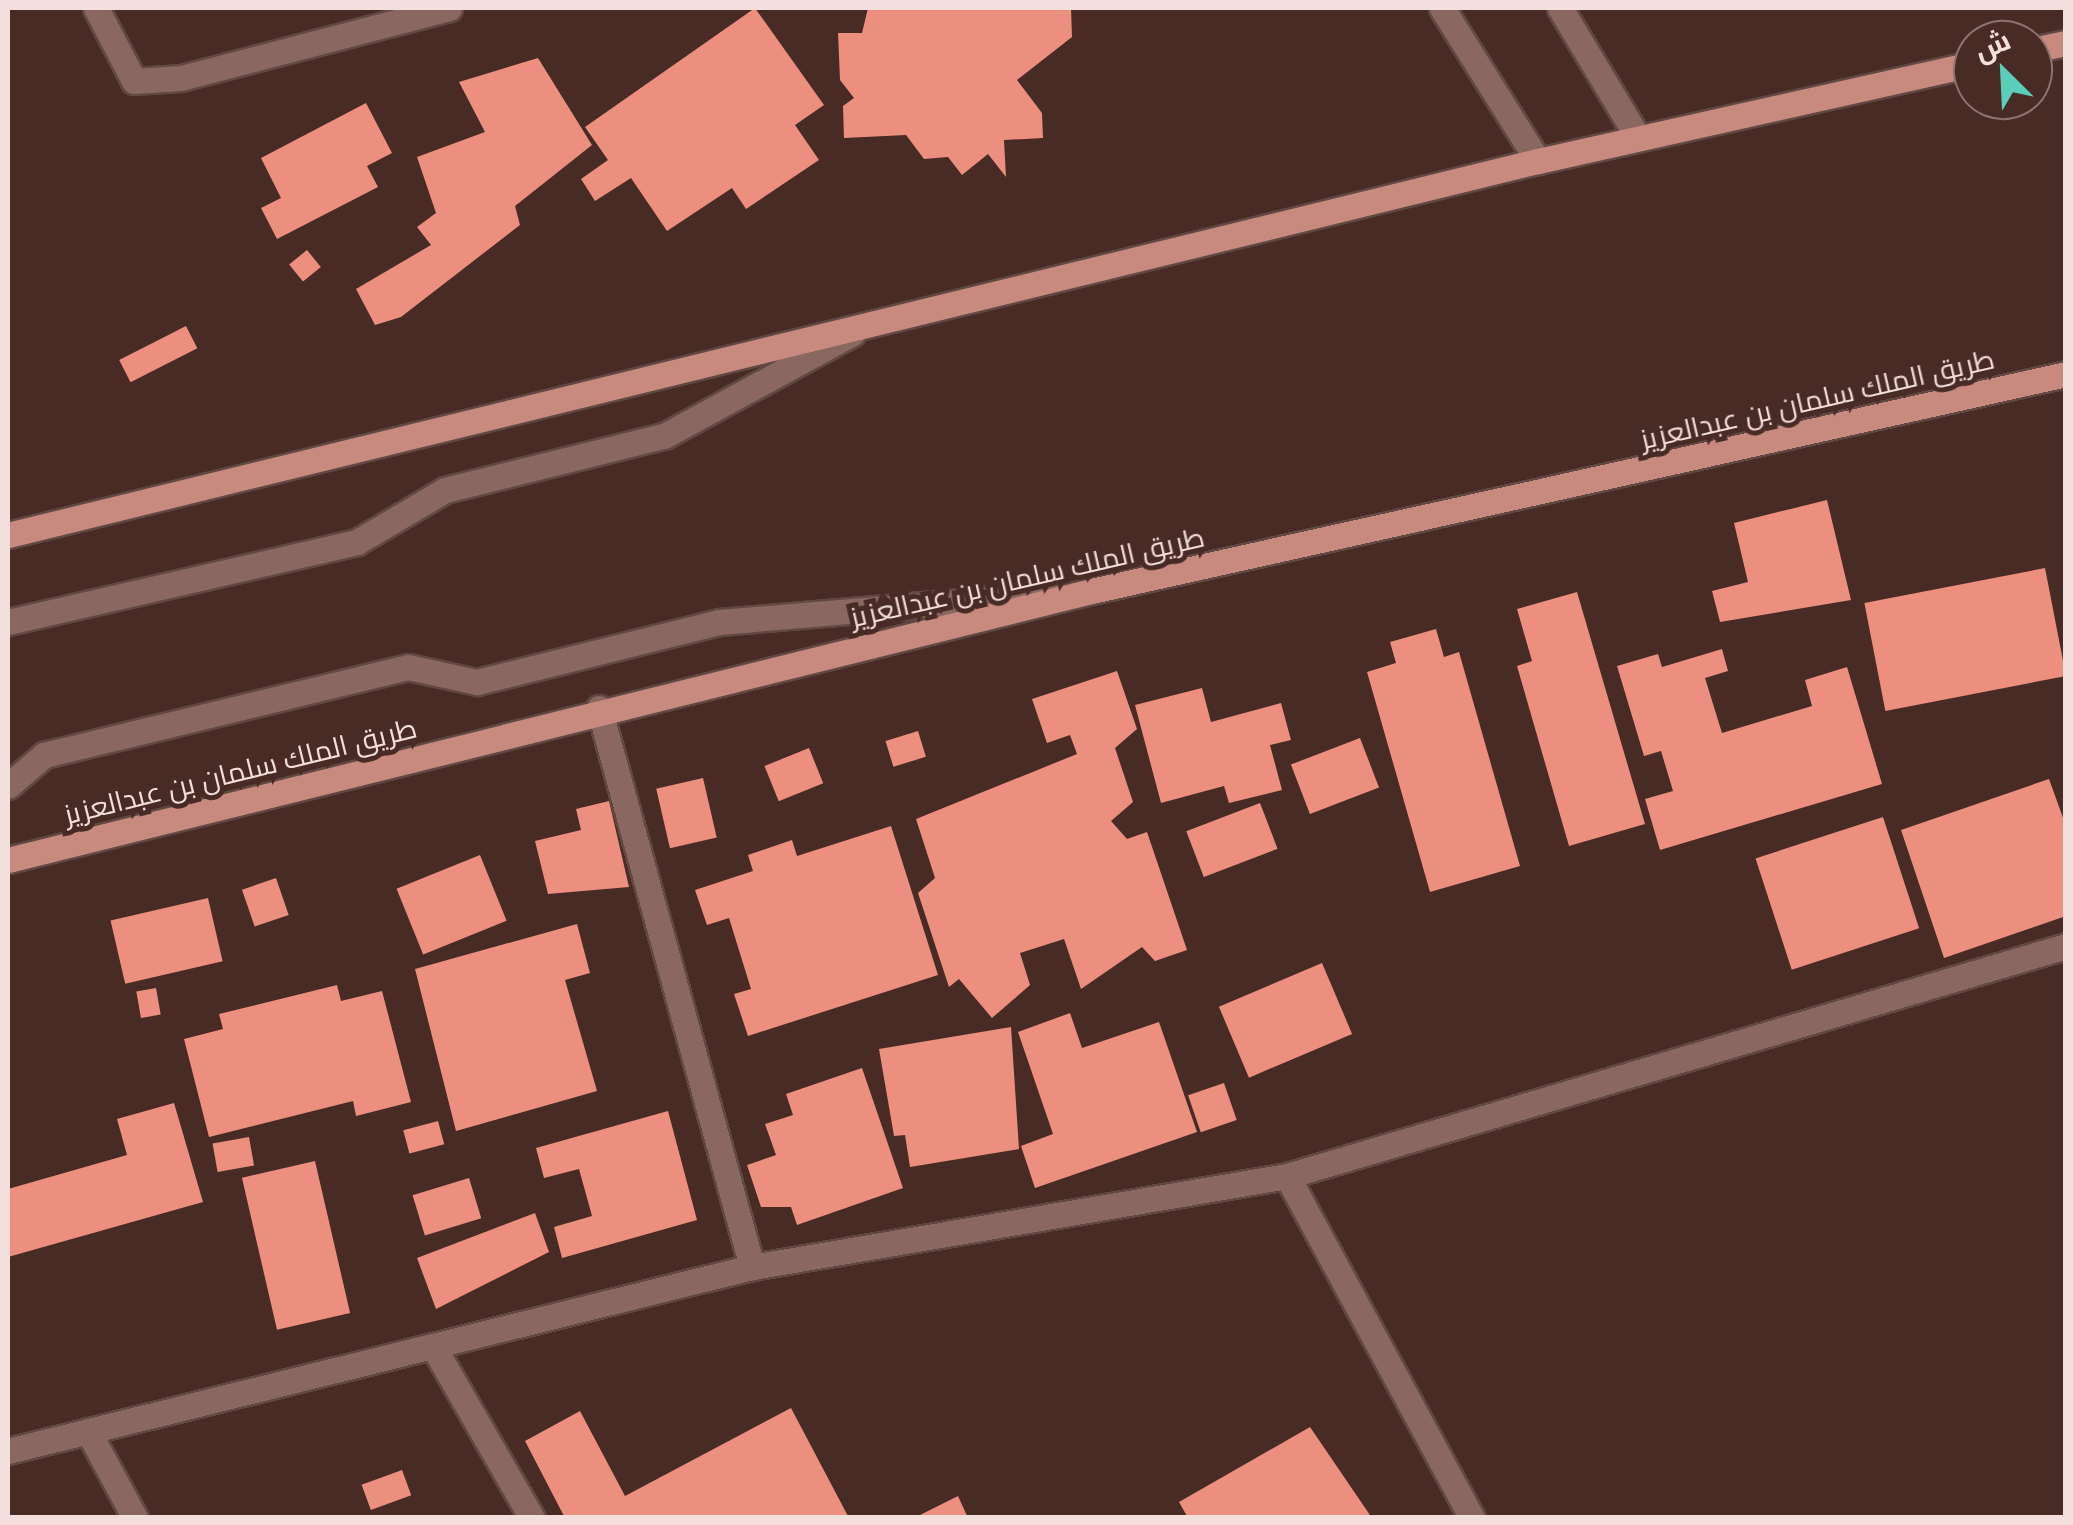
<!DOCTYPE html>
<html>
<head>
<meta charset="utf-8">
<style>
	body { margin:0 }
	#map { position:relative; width:2073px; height:1525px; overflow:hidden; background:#492b26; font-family:Lato,Cairo,sans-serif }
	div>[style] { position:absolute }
	.building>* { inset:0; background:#ec8f7e; transform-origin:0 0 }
	.roads { filter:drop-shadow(2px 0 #614843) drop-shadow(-2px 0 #614843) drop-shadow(0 2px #614843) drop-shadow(0 -2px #614843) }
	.minor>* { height:25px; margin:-12.5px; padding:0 12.5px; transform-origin:12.5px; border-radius:12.5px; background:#8a6761 }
	.major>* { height:25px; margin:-12.5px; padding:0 12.5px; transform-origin:12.5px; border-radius:12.5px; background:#c88a7f }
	span { translate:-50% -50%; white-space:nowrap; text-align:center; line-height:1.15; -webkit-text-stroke:10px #492b26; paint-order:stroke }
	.street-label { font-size:28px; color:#f3dfdb }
	.frame { position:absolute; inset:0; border:10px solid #f3dfdb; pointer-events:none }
	.north { position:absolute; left:1953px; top:20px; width:100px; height:100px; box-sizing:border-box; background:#492b26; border:2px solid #8d736e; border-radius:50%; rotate:336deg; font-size:28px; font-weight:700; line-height:40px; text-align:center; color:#f3dfdb }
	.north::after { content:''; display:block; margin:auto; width:35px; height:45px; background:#5bcebb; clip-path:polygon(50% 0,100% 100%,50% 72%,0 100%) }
</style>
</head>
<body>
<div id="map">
	<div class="building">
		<div style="clip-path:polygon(755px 8px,824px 105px,795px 125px,819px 160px,746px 209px,732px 188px,667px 231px,631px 178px,595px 201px,581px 179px,608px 160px,585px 127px)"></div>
		<div style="clip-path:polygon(868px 8px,1071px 8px,1072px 37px,1017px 80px,1042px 113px,1043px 138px,1004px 140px,1006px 177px,988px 154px,962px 175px,948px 157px,924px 159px,906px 135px,844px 138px,843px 106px,854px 98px,840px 80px,838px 33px,862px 33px)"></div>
		<div style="clip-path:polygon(538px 58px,592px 145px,515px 206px,520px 225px,401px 317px,375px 325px,356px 289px,431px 245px,417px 227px,436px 213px,417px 157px,485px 132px,459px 82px)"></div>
		<div style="clip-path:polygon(366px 103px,392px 153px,367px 166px,378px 187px,277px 239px,261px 208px,281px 198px,261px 158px)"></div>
		<div style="left:307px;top:250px;width:22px;height:23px;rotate:51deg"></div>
		<div style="left:186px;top:326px;width:25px;height:75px;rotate:63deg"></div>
		<div style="clip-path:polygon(1827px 500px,1851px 600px,1720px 622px,1712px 591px,1748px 582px,1734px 523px)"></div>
		<div style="left:2045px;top:568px;width:110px;height:184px;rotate:79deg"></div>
		<div style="clip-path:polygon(1577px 592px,1645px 824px,1569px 846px,1517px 666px,1532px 661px,1517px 609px)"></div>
		<div style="clip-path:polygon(1436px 629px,1444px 657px,1459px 652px,1520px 866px,1430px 892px,1367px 672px,1396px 663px,1390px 642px)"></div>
		<div style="clip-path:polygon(1722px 649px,1728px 671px,1705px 678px,1722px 733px,1812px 706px,1805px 680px,1847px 667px,1882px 784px,1660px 850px,1645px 799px,1673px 791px,1661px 751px,1644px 756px,1617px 666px,1658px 654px,1662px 667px)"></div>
		<div style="clip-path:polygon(1117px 671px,1137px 729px,1115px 748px,1133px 802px,1111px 821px,1127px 839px,1147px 832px,1187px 950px,1155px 961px,1142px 947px,1081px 989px,1064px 939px,1020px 953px,1030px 985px,992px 1018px,959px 979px,949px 987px,918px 893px,935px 878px,916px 819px,1077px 754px,1070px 735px,1047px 743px,1032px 699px)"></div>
		<div style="clip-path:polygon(1202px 688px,1211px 722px,1281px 703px,1291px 740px,1270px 745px,1282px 790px,1229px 803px,1224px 786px,1161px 803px,1135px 705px)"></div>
		<div style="left:918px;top:731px;width:27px;height:34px;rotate:73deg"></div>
		<div style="left:1360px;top:738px;width:53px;height:74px;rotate:69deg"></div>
		<div style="left:809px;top:748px;width:38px;height:48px;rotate:68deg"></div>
		<div style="left:703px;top:778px;width:61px;height:48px;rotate:77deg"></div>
		<div style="clip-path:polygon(2049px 779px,2066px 826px,2066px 916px,1944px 958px,1901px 830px)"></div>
		<div style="clip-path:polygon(609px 801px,629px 887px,548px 894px,535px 841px,581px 830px,576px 809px)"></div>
		<div style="left:1260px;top:803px;width:49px;height:79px;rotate:69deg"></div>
		<div style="left:1883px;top:817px;width:117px;height:134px;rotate:72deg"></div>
		<div style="clip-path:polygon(891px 826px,938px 975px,748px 1036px,734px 994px,751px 989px,729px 918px,707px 925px,695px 890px,753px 871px,748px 855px,792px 840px,797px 856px)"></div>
		<div style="left:480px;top:855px;width:71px;height:90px;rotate:68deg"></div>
		<div style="left:276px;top:878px;width:39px;height:36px;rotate:71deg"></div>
		<div style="left:208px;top:898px;width:65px;height:100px;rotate:77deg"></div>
		<div style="clip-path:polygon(577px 924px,590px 973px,565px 980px,597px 1091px,456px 1131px,415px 969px)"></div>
		<div style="left:1322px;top:963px;width:77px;height:112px;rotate:67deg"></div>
		<div style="clip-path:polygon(337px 985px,341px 1001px,382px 991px,411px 1102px,356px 1116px,353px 1101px,209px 1137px,184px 1039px,223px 1029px,219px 1014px)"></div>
		<div style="left:156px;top:988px;width:27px;height:20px;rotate:80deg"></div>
		<div style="clip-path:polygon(1070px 1013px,1082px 1048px,1159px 1022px,1197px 1132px,1035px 1188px,1021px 1146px,1053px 1134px,1018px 1032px)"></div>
		<div style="clip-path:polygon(1011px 1027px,1019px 1149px,910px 1167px,905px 1135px,894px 1136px,879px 1049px)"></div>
		<div style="clip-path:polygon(862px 1068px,903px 1188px,797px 1225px,791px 1207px,761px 1207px,747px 1165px,776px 1155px,765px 1124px,793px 1115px,786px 1094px)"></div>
		<div style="left:1224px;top:1083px;width:39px;height:38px;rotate:71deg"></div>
		<div style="clip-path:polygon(174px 1103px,203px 1202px,8px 1257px,8px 1189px,127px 1155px,117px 1119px)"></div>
		<div style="clip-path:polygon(668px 1111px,697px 1220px,562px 1258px,554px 1227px,592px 1216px,579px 1169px,544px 1178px,536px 1148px)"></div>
		<div style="left:438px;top:1121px;width:24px;height:36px;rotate:75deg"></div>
		<div style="left:249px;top:1137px;width:29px;height:37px;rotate:80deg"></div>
		<div style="left:315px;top:1161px;width:156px;height:75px;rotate:77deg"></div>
		<div style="left:469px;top:1178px;width:42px;height:59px;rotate:73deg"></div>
		<div style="clip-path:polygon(535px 1213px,549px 1252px,436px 1309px,417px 1258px)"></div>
		<div style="clip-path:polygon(791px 1408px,849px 1518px,565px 1518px,525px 1441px,580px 1411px,625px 1496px)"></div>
		<div style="clip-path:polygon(1310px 1427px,1372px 1518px,1188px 1518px,1179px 1502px)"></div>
		<div style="left:402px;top:1470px;width:27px;height:43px;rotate:70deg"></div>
		<div style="clip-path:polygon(958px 1496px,968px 1518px,914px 1518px)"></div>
	</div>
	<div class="roads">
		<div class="minor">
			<div style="left:96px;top:8px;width:82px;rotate:62.5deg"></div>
			<div style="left:134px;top:81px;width:47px;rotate:-3.7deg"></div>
			<div style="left:181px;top:78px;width:277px;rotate:-14.6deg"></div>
			<div style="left:1442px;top:8px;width:181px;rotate:57.9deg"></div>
			<div style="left:1560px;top:8px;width:152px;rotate:59deg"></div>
			<div style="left:8px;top:622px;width:358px;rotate:-12.9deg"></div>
			<div style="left:357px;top:542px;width:102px;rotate:-30.6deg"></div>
			<div style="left:445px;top:490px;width:226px;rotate:-13.9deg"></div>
			<div style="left:664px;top:436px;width:215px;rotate:-28.6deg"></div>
			<div style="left:599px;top:708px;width:580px;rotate:74.69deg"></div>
			<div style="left:8px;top:786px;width:48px;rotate:-40.7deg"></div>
			<div style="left:44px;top:755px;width:374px;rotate:-13.6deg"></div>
			<div style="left:408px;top:667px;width:71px;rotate:12.3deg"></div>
			<div style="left:477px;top:682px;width:249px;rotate:-13.9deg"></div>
			<div style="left:719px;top:622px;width:333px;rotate:-4.8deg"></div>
			<div style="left:1287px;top:1176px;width:389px;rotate:61.6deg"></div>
			<div style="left:433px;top:1346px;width:198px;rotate:60.1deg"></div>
			<div style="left:88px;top:1431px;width:99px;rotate:61.6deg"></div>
			<div style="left:8px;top:1451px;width:766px;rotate:-13.89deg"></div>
			<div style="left:752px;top:1267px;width:543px;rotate:-9.65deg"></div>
			<div style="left:1287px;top:1176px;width:812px;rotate:-16.45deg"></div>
		</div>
		<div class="major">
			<div style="left:2033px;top:50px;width:34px;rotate:-12deg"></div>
			<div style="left:8px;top:535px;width:1575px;rotate:-13.74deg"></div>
			<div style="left:1538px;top:161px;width:446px;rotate:-12.6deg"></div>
			<div style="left:8px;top:860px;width:1121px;rotate:-13.94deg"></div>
			<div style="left:1096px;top:590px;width:994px;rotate:-12.55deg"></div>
		</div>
	</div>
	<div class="street-label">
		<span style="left:1817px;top:398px;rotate:-13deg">طريق الملك سلمان بن عبدالعزيز</span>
		<span style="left:1027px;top:576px;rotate:-13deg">طريق الملك سلمان بن عبدالعزيز</span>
		<span style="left:240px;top:770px;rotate:-14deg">طريق الملك سلمان بن عبدالعزيز</span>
	</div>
	<div class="frame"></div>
	<div class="north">ش</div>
</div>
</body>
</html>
